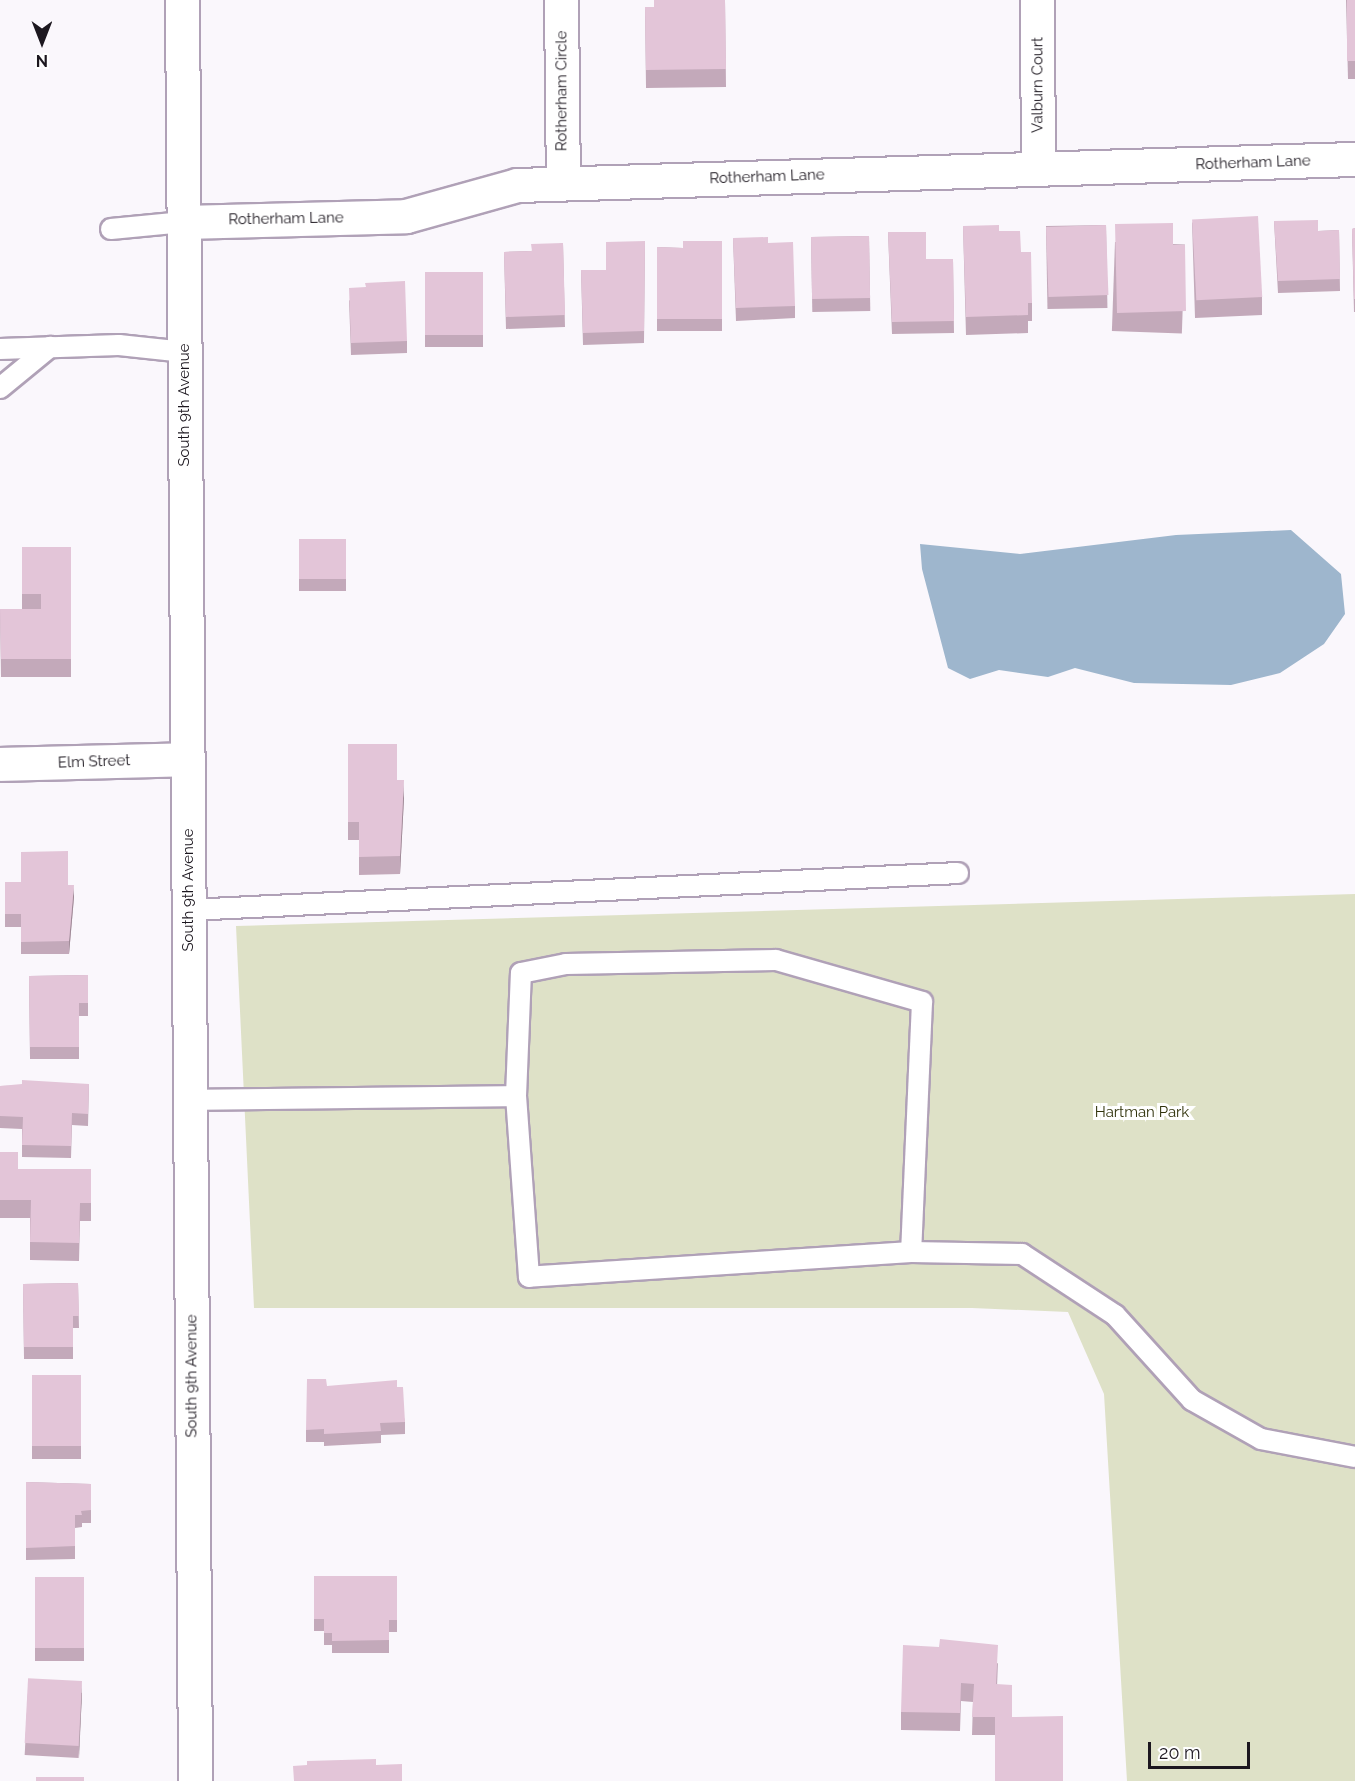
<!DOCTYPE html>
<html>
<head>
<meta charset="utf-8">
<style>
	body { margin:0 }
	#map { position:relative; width:1355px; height:1781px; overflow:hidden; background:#faf7fc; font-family:Raleway,sans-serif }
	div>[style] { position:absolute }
	.green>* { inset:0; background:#dee1c7 }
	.water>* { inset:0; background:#9eb6cd }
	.roads { filter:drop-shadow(2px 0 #b0a1b7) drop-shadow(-2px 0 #b0a1b7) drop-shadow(0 2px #b0a1b7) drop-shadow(0 -2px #b0a1b7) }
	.lane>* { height:20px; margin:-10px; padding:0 10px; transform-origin:10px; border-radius:10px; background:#fff }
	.street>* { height:33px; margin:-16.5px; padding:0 16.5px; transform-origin:16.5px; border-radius:16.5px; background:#fff }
	.secondary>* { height:33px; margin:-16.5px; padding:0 16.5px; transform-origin:16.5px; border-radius:16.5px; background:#fff }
	.wall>* { inset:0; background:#c3a9ba; transform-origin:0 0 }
	.shaded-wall>* { inset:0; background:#9f8a97 }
	.building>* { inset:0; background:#e3c5d8; transform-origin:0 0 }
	span { translate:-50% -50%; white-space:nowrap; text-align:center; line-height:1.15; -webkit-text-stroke:6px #fff; paint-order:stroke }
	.street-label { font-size:15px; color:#1c171f }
	.park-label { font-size:15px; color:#31330c }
	.north { position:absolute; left:12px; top:12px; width:60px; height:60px; -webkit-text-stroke:4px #fff; paint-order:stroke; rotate:180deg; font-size:16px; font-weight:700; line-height:24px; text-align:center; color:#1c171f }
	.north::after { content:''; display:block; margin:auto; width:21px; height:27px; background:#1c171f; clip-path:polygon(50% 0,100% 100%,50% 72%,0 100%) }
	.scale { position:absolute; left:1148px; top:1742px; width:102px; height:27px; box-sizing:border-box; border:3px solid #1c171f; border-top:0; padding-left:8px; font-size:18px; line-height:21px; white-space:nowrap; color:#1c171f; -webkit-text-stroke:4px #fff; paint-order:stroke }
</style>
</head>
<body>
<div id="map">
	<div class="green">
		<div style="clip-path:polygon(1355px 894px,1355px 1781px,1127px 1781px,1104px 1394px,1068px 1312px,972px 1308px,254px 1308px,236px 926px)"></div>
	</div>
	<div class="water">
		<div style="clip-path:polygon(1291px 530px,1341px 574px,1345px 614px,1324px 644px,1280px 673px,1231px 685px,1134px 683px,1075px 668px,1048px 677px,999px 670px,970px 679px,948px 668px,922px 569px,920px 544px,1020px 554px,1176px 535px)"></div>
	</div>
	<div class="roads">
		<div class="lane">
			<div style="left:111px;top:229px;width:73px;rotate:-5.5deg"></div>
			<div style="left:0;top:349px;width:119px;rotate:-1.9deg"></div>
			<div style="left:119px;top:345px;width:66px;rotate:6.1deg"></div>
			<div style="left:0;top:388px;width:65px;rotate:-39.4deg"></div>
			<div style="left:189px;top:910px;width:770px;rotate:-2.75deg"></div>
			<div style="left:776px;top:960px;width:152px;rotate:16deg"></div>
			<div style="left:922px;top:1002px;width:250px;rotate:92.5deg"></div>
			<div style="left:911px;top:1252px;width:383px;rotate:176.3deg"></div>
			<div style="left:529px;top:1277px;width:181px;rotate:-94.1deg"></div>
			<div style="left:516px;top:1096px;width:123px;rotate:-87.7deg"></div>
			<div style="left:521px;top:973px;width:46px;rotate:-11.3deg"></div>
			<div style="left:566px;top:964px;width:210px;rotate:-1.1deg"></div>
			<div style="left:191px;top:1100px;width:325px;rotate:-0.7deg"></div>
			<div style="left:911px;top:1252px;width:111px;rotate:1deg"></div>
			<div style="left:1022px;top:1254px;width:111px;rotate:33.3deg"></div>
			<div style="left:1115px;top:1315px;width:115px;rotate:47.8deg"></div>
			<div style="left:1192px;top:1400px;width:79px;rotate:29.5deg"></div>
			<div style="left:1261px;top:1439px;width:96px;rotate:10.8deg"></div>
		</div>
		<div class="street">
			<div style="left:561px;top:0;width:182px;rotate:89.4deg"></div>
			<div style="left:1037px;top:0;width:169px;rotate:89.7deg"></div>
			<div style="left:184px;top:222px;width:222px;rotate:-1.5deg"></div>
			<div style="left:406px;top:216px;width:115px;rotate:-15.6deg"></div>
			<div style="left:517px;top:185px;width:838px;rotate:-1.78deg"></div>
			<div style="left:0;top:764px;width:188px;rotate:-1.5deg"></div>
		</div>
		<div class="secondary">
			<div style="left:182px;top:0;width:1781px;rotate:89.58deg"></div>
		</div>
	</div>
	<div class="wall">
		<div style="clip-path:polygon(725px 0,726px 87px,646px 88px,645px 7px,654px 7px)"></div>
		<div style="clip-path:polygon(1346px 0,1355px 0,1355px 79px,1348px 79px)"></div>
		<div style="clip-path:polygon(1274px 221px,1318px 231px,1339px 230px,1340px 291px,1278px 293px)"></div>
		<div style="clip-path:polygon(1192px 222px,1262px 297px,1262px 315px,1195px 318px)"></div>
		<div style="left:1106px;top:225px;width:83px;height:60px;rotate:89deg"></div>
		<div style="clip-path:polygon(963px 226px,999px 231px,1021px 252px,1032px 303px,1032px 321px,1028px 321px,1028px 333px,966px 335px)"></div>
		<div style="clip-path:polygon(1355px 228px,1355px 312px,1354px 312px,1352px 229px)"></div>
		<div style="clip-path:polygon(888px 232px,926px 259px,953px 259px,954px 333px,892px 334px)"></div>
		<div style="left:869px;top:236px;width:75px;height:58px;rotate:89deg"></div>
		<div style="clip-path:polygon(733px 238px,768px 243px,795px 306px,795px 318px,736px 321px)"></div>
		<div style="clip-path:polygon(645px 241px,644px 343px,583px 345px,581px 270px,606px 270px)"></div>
		<div style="clip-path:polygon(722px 241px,722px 331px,657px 331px,657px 247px,683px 248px)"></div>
		<div style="left:1115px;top:242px;width:70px;height:89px;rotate:2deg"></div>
		<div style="clip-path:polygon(563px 243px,565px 327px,506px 329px,504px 252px,531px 251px)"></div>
		<div style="left:425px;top:272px;width:58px;height:75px"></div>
		<div style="clip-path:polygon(349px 300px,407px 341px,407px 353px,351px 355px)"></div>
		<div style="left:299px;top:539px;width:47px;height:52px"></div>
		<div style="clip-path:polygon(22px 547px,71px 547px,71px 677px,1px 677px,0 609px,22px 609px)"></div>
		<div style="clip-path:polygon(348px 744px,397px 780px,404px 798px,400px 874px,359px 875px,359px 840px,348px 840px)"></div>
		<div style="clip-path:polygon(5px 882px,68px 885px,74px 897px,69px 954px,21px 954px,21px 927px,5px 927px)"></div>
		<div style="clip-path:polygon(88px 975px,88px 1016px,79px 1016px,79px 1059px,30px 1059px,29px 976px)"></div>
		<div style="clip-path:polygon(89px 1084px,88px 1126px,72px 1125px,71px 1158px,22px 1157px,22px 1129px,0 1128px,0 1086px)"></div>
		<div style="clip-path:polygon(0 1152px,18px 1169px,91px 1169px,91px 1221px,80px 1221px,79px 1261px,30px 1260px,30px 1218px,0 1218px)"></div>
		<div style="clip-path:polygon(78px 1283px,79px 1328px,73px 1328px,73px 1359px,24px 1359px,23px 1284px)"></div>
		<div style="left:32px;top:1375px;width:49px;height:84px"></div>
		<div style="clip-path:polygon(327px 1386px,397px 1387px,405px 1422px,405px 1434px,381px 1435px,381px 1443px,324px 1446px,324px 1442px,306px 1442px,306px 1430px)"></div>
		<div style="clip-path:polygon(26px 1482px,91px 1484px,91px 1523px,82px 1523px,82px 1527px,75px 1528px,75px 1559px,26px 1560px)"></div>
		<div style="clip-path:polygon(314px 1576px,397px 1576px,397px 1632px,389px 1632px,389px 1653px,332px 1653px,332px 1645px,324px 1645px,324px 1631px,314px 1631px)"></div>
		<div style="left:35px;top:1577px;width:49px;height:84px"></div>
		<div style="clip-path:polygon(998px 1663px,995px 1735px,972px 1735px,973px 1702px,961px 1701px,960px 1731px,901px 1730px,901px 1712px)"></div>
		<div style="left:82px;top:1693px;width:65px;height:54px;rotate:93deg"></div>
	</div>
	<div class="shaded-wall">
		<div style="clip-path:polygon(404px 780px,404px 798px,400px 874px,400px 856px)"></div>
		<div style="clip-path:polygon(74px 885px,74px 897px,69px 954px,69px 941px)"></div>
		<div style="clip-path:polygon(82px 1681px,82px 1693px,79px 1758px,79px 1746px)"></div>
	</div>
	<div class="building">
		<div style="clip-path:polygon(654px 0,725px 0,726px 69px,646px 70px,645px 7px,654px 7px)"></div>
		<div style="left:1347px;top:0;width:8px;height:61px"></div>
		<div style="left:1258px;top:216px;width:81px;height:66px;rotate:87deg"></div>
		<div style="clip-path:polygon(1318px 220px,1318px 231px,1339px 230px,1340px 279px,1278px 281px,1274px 221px)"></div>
		<div style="clip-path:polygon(1173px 223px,1173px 245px,1185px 245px,1186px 311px,1117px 313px,1115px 224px)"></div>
		<div style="clip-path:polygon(999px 225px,999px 231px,1020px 231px,1021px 252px,1031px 252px,1032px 303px,1028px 303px,1028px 315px,966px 317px,963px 226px)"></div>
		<div style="left:1106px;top:225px;width:70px;height:60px;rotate:88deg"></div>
		<div style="clip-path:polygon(1355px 228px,1355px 299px,1354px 299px,1352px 229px)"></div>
		<div style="clip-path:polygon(888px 232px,926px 232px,926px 259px,953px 259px,954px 321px,892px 322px)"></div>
		<div style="left:869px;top:236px;width:62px;height:58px;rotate:89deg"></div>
		<div style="clip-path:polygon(768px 237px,768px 243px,793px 242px,795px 306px,736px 308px,733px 238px)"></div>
		<div style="clip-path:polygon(645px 241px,644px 331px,583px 333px,581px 270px,606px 270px,606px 242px)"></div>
		<div style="clip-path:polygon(683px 241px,722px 241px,722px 319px,657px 319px,657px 247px,683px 248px)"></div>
		<div style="clip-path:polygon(563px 243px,565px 315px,506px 317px,504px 252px,532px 251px,531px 244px)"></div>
		<div style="left:425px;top:272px;width:58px;height:63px"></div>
		<div style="clip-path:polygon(405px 281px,407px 341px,351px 343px,349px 288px,366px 287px,365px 283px)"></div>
		<div style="left:299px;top:539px;width:47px;height:40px"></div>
		<div style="clip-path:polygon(22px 547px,71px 547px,71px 659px,1px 659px,0 609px,41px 609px,41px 594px,22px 594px)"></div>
		<div style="clip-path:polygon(348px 744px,397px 744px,397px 780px,404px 780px,400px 856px,359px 857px,359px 822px,348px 822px)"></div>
		<div style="clip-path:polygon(68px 851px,68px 885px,74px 885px,69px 941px,21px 942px,21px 914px,5px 914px,5px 882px,21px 882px,21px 852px)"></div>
		<div style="clip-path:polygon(88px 975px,88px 1003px,79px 1003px,79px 1047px,30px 1047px,29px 976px)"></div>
		<div style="clip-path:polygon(22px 1080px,89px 1084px,88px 1114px,72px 1113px,71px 1146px,22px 1145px,23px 1117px,0 1116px,0 1086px,22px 1084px)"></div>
		<div style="clip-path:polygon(0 1152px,18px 1152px,18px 1169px,91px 1169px,91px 1203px,80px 1203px,79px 1243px,30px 1242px,31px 1200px,0 1200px)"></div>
		<div style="clip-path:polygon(78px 1283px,79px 1316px,73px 1316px,73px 1347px,24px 1347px,23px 1284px)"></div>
		<div style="left:32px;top:1375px;width:49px;height:71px"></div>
		<div style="clip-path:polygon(307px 1379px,326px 1379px,327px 1386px,397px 1380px,397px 1387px,403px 1387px,405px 1422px,380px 1423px,381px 1431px,324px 1434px,324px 1429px,306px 1430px)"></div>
		<div style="clip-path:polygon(26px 1482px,91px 1484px,91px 1510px,81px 1511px,82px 1515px,75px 1515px,75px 1546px,26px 1548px)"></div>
		<div style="clip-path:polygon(314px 1576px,397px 1576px,397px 1620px,389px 1620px,389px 1640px,332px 1641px,332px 1633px,324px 1633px,324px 1619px,314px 1619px)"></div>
		<div style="left:35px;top:1577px;width:49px;height:71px"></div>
		<div style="clip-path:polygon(940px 1639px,998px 1645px,996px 1684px,1012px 1685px,1012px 1717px,1063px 1716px,1063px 1781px,995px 1781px,995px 1717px,972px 1717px,974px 1684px,961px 1683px,960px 1713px,901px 1712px,903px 1645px,939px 1647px)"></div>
		<div style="left:82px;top:1681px;width:65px;height:54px;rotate:93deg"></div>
		<div style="clip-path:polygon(376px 1759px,376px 1765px,402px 1764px,402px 1781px,294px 1781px,293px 1766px,307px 1765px,307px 1761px)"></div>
		<div style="left:36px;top:1777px;width:48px;height:4px"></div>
	</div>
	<div class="street-label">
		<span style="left:1038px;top:85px;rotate:-90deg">Valburn Court</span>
		<span style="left:562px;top:91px;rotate:-90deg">Rotherham Circle</span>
		<span style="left:1253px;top:163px;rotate:-2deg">Rotherham Lane</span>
		<span style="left:767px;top:177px;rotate:-2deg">Rotherham Lane</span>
		<span style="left:286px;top:219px;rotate:-1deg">Rotherham Lane</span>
		<span style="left:185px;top:405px;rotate:-90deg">South 9th Avenue</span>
		<span style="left:94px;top:762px;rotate:-2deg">Elm Street</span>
		<span style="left:189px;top:890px;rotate:-90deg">South 9th Avenue</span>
		<span style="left:192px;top:1376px;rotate:-90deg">South 9th Avenue</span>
	</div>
	<div class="park-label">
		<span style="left:1142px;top:1113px">Hartman Park</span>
	</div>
	<div class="north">N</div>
	<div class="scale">20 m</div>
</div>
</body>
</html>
